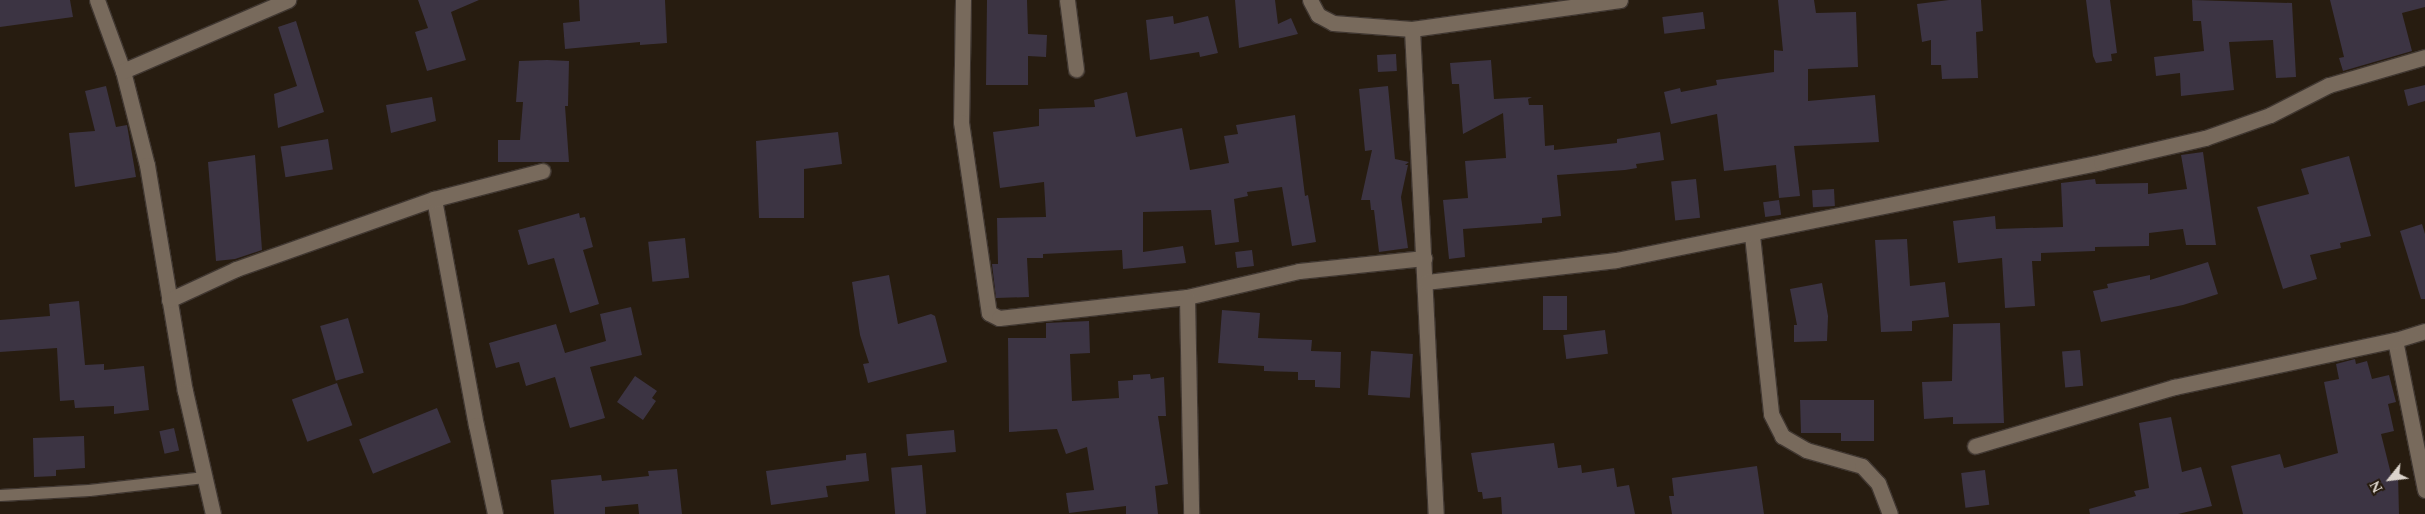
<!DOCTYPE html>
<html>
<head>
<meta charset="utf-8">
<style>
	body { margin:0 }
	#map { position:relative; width:2425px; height:514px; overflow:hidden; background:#271c10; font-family:Spectral,serif }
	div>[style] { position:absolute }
	.building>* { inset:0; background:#3c3443; transform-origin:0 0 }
	.roads { filter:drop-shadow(1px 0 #403731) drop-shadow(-1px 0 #403731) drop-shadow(0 1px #403731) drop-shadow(0 -1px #403731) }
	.lane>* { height:11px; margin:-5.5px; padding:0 5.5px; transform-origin:5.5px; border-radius:5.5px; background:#786a5c }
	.street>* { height:15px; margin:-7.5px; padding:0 7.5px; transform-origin:7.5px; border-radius:7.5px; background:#786a5c }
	span { translate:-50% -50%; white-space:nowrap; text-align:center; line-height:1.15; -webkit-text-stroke:4.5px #271c10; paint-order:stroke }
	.north { position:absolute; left:2365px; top:454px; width:50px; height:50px; -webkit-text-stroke:4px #271c10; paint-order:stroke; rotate:241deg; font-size:14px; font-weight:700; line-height:20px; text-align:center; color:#dcd4cc }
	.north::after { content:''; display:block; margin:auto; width:18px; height:22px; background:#dcd4cc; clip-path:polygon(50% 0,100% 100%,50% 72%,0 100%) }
</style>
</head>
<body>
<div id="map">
	<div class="building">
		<div style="clip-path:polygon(0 0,70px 0,73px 17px,0 27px)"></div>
		<div style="clip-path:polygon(418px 0,479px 0,451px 12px,466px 60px,427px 71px,415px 32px,428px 28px)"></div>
		<div style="clip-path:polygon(579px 0,665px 0,667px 43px,640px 45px,640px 42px,565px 49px,563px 23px,580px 21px)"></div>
		<div style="clip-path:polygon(987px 0,1027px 0,1028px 34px,1047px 35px,1046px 57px,1028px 56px,1028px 85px,986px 85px)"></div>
		<div style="clip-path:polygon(1235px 0,1275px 0,1278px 24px,1291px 18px,1298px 34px,1239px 48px)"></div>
		<div style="clip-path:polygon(1778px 0,1814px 0,1816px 13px,1856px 12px,1858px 67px,1808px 69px,1808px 101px,1875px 95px,1879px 142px,1794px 146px,1800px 196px,1779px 198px,1776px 165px,1724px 171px,1717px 114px,1671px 124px,1664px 92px,1680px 88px,1681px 92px,1717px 85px,1716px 80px,1774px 72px,1774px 50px,1783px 51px)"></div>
		<div style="clip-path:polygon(1949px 0,1981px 0,1983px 31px,1976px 32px,1978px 78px,1942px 79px,1941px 65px,1931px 65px,1931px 40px,1922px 42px,1917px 4px)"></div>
		<div style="clip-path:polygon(2086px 0,2110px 0,2117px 53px,2111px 54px,2112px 61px,2096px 63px,2093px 56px)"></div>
		<div style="clip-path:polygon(2192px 0,2292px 3px,2296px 77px,2276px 78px,2273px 40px,2229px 42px,2234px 90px,2181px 96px,2180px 73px,2156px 76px,2154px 57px,2204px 51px,2201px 21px,2193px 21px)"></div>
		<div style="clip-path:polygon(2330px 0,2425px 0,2425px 7px,2402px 13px,2412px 51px,2343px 71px,2339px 58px,2344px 57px)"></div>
		<div style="left:1703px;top:12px;width:17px;height:41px;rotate:83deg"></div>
		<div style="clip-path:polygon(1173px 16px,1174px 24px,1208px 16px,1218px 53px,1200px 57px,1199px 52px,1150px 60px,1146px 20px)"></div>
		<div style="clip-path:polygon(296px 21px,324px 112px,278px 128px,274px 94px,297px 86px,278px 27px)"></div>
		<div style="left:1396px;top:54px;width:17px;height:19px;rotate:87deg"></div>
		<div style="clip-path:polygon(547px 60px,569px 61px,568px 106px,565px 106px,569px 162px,498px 162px,498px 140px,520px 140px,523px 102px,516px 102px,519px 61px)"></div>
		<div style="clip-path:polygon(1491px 60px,1494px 99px,1532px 97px,1528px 99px,1529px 105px,1543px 105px,1545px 146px,1554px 145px,1554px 150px,1617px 143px,1617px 139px,1660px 132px,1664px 160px,1636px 164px,1637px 168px,1625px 170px,1557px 175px,1561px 216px,1542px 218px,1542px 223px,1463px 229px,1465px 257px,1449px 259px,1443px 200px,1468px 198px,1465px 161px,1506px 158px,1503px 113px,1463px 134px,1459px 84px,1452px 84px,1450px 63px)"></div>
		<div style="clip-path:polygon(2425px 85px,2425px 101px,2408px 106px,2404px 90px)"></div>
		<div style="clip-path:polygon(106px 86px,116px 127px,127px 125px,136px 177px,75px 187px,69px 133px,95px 131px,85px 91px)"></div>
		<div style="clip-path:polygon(1388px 86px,1395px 159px,1409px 162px,1405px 165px,1408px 165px,1401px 197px,1408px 248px,1379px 252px,1374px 210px,1371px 210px,1370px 200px,1361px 200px,1372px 150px,1365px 151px,1359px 89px)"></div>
		<div style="clip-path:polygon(1127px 92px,1136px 137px,1182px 128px,1190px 170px,1229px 163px,1224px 136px,1238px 134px,1236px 125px,1295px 115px,1305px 196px,1308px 195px,1316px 242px,1292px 246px,1282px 187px,1247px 192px,1248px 196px,1234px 199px,1239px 242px,1215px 245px,1211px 210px,1143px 212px,1143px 252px,1183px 246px,1186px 263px,1123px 269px,1122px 250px,1043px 254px,1043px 258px,1027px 258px,1029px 297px,996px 298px,992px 264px,998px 264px,997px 218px,1046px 217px,1044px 182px,1000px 188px,993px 132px,1039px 126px,1039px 109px,1095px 107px,1094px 100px)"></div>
		<div style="clip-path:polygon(432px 97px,436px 121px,391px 133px,386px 105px)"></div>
		<div style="clip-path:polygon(838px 132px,842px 164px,804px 169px,804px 218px,759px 218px,756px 141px)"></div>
		<div style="left:328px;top:139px;width:31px;height:48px;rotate:81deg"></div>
		<div style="clip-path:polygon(2203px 152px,2216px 245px,2186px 245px,2183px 229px,2149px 233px,2149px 246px,2095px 247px,2095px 251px,2041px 253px,2041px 261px,2032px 261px,2035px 306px,2005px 308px,2002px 258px,1958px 263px,1953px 221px,1995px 216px,1996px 229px,2063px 227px,2061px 183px,2095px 179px,2096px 184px,2148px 183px,2148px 194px,2187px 189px,2181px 155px)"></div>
		<div style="clip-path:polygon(255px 155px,262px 250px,235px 259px,216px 261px,208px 162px)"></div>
		<div style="clip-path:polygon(2349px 156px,2371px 236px,2340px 243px,2341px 248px,2310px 255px,2317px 279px,2283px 289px,2257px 207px,2309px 194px,2301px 169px)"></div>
		<div style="left:1696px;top:179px;width:39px;height:25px;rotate:84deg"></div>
		<div style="left:1834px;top:189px;width:17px;height:22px;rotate:87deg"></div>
		<div style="left:1779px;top:200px;width:15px;height:16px;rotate:82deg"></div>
		<div style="clip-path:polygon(579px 213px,580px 218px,585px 217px,593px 247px,583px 250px,599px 304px,570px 313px,554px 258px,528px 265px,518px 230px)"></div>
		<div style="clip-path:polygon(2422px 224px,2425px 234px,2425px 299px,2421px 299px,2400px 231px)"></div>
		<div style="left:685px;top:238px;width:40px;height:37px;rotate:84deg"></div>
		<div style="clip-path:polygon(1907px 239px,1910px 286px,1945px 282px,1949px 317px,1912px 321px,1912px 331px,1881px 332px,1875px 240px)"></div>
		<div style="left:1252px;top:250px;width:16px;height:17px;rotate:83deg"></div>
		<div style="clip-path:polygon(2208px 262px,2218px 294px,2183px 305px,2101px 322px,2093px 291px,2108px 288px,2107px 284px,2150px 275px,2150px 280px)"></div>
		<div style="clip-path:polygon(889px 275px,898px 324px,931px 314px,935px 316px,947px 362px,868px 383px,863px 364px,869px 363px,860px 335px,852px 282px)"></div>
		<div style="clip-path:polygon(1822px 283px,1828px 316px,1827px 341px,1794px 342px,1794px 325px,1797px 325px,1790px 289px)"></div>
		<div style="left:1543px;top:296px;width:24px;height:34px"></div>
		<div style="clip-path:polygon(79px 301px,85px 365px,104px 364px,104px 370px,144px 366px,149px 410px,114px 414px,114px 406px,75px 408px,74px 400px,60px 401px,57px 348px,0 352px,0 320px,50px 316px,49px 304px)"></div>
		<div style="clip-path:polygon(631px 307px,642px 355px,590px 367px,605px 418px,570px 428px,555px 377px,526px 386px,519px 362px,496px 368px,489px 343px,556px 324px,565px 353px,606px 341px,600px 314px)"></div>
		<div style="clip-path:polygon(1222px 310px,1260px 313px,1258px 338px,1312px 340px,1311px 351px,1341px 352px,1340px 388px,1315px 387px,1315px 380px,1298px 380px,1298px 372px,1264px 371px,1264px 366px,1218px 363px)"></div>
		<div style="left:348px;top:318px;width:57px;height:29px;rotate:74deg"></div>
		<div style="clip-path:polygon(1089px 321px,1090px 353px,1070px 354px,1072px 401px,1119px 398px,1118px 381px,1133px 380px,1133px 375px,1150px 374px,1151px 379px,1164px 377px,1166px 416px,1158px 416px,1168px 484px,1155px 486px,1158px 514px,1126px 514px,1126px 506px,1069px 513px,1066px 493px,1094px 490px,1087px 447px,1066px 454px,1057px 429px,1009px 432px,1008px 338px,1046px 338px,1046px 323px)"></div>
		<div style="clip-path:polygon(2000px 323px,2004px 423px,1953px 424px,1953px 417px,1924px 419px,1922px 382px,1952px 381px,1953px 324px)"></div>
		<div style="left:1605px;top:330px;width:24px;height:42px;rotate:83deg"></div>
		<div style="left:2080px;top:350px;width:36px;height:18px;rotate:85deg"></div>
		<div style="left:1371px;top:351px;width:42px;height:44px;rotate:4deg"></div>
		<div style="clip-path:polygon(2355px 359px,2356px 364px,2367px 361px,2372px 379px,2389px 375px,2396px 402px,2388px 404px,2394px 431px,2381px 434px,2391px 474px,2398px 473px,2399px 514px,2243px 514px,2231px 466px,2280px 454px,2284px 468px,2338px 453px,2324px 382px,2339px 379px,2336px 364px)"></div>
		<div style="clip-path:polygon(635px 376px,657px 391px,652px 398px,656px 401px,643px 420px,617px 402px)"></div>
		<div style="left:337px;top:383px;width:45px;height:48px;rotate:70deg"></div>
		<div style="clip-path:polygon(1800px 400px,1874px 400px,1874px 441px,1841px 441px,1841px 433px,1801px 433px)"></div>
		<div style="left:437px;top:408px;width:37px;height:84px;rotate:68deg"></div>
		<div style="clip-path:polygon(2171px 417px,2182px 472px,2201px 467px,2212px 506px,2178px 514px,2090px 514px,2089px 509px,2136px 496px,2134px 491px,2149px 488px,2139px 423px)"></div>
		<div style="left:174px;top:428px;width:23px;height:15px;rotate:77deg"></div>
		<div style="left:954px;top:430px;width:22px;height:48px;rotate:85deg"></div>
		<div style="clip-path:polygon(84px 436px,85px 468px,56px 470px,56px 476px,34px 477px,33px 438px)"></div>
		<div style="clip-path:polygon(1554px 443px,1558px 468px,1581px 465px,1582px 473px,1614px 468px,1617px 487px,1629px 485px,1635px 514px,1502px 514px,1501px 497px,1483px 499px,1482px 492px,1478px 492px,1471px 453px)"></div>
		<div style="clip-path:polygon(866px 453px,869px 481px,826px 486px,828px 497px,771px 505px,766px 471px,846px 460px,846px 455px)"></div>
		<div style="left:922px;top:465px;width:49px;height:31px;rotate:85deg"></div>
		<div style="clip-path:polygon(1757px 466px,1764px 514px,1672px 514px,1669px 496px,1674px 496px,1672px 478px)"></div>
		<div style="clip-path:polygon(677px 469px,682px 514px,639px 514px,638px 504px,605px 507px,605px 514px,554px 514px,551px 480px,601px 475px,602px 481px,649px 476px,648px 471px)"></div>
		<div style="left:1985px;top:470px;width:35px;height:24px;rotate:83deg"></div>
	</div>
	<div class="roads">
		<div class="lane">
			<div style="left:0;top:495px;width:89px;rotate:-3.2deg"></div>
			<div style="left:89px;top:490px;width:116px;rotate:-6.4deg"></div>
		</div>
		<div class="street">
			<div style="left:97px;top:0;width:76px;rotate:69.9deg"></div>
			<div style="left:123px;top:71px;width:97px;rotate:75.7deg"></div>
			<div style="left:147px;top:165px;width:229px;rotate:80.5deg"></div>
			<div style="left:185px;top:391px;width:126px;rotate:77.2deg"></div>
			<div style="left:963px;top:0;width:122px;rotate:90.9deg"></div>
			<div style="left:961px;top:122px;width:193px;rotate:81.7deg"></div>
			<div style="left:989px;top:313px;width:11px;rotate:27deg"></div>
			<div style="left:999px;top:318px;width:189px;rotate:-6.4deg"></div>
			<div style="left:1187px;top:297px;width:115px;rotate:-13.1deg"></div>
			<div style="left:1299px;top:271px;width:126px;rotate:-5.9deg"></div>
			<div style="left:1067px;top:0;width:70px;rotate:82.6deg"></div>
			<div style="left:1310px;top:0;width:17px;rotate:62deg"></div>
			<div style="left:1318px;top:15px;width:17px;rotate:28deg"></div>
			<div style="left:1333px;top:23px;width:79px;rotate:4.3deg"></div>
			<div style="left:1412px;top:29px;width:210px;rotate:-7.9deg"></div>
			<div style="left:1412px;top:29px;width:486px;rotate:87.2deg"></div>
			<div style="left:123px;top:71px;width:180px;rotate:-23.3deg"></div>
			<div style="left:434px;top:199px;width:230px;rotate:79.5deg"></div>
			<div style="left:476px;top:425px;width:91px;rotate:77.9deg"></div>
			<div style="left:1752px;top:235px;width:180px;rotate:83.9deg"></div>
			<div style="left:1771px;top:414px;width:25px;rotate:63deg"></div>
			<div style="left:1782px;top:436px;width:28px;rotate:30deg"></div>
			<div style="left:1806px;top:450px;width:58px;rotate:15.9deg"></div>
			<div style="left:1862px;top:466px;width:23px;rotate:47deg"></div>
			<div style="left:1878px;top:483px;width:33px;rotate:69deg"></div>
			<div style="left:1426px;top:282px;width:191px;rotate:-6.6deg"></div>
			<div style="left:1616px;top:260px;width:495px;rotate:-11.4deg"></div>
			<div style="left:2101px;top:162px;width:107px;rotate:-13deg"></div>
			<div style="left:2205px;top:138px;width:69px;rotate:-19.5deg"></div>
			<div style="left:2270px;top:115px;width:66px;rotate:-27deg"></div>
			<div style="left:2329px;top:85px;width:100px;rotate:-16.3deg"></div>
			<div style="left:1187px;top:297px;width:217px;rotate:88.9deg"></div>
			<div style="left:169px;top:300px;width:74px;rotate:-24.8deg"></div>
			<div style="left:236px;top:269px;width:210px;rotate:-19.5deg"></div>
			<div style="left:434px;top:199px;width:112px;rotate:-14.5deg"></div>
			<div style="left:2425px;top:331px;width:31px;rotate:163deg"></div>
			<div style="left:2395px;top:340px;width:153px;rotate:78.7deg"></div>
			<div style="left:1975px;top:446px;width:208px;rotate:-16.5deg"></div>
			<div style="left:2174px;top:387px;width:226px;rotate:-12deg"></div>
		</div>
	</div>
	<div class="north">N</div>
</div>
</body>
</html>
